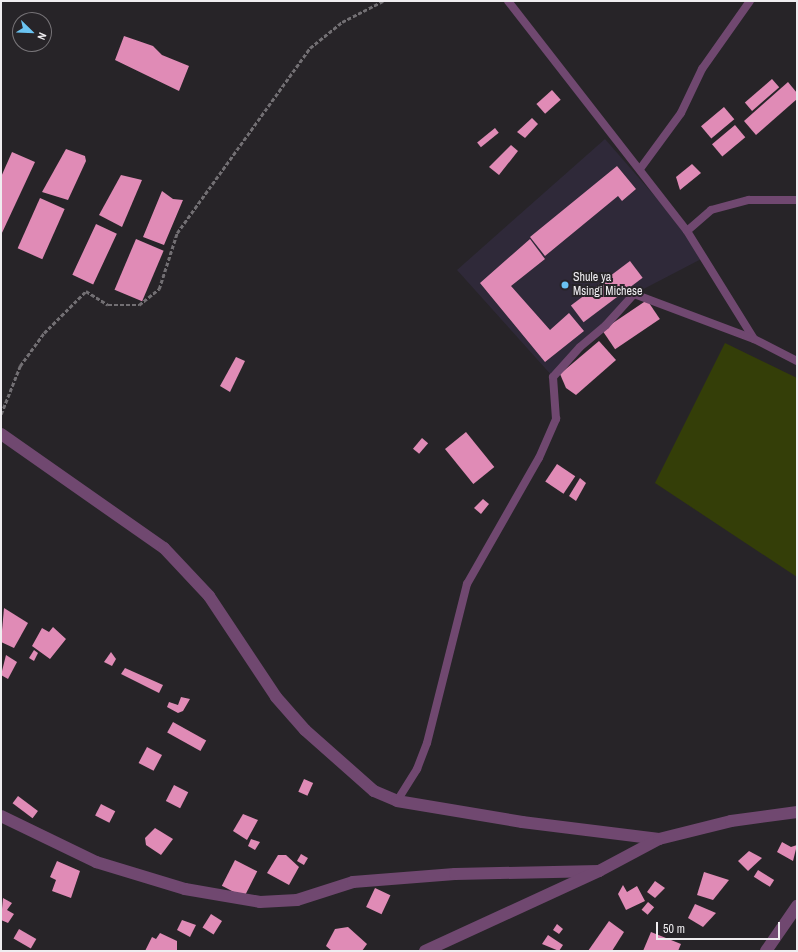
<!DOCTYPE html>
<html>
<head>
<meta charset="utf-8">
<style>
	body { margin:0 }
	#map { position:relative; width:798px; height:952px; overflow:hidden; background:#272428; font-family:"Archivo Narrow",sans-serif }
	div>[style] { position:absolute }
	.education>* { inset:0; background:#2f2939 }
	.green>* { inset:0; background:#343e08 }
	.building>* { inset:0; background:#e08bb6; transform-origin:0 0 }
	.path>* { height:2.5px; margin-top:-1.25px; transform-origin:0; background:repeating-linear-gradient(90deg,#726f73 0 4px,transparent 0 6px) }
	.service>* { height:8px; margin:-4px; padding:0 4px; transform-origin:4px; border-radius:4px; background:#704870 }
	.minor>* { height:12px; margin:-6px; padding:0 6px; transform-origin:6px; border-radius:6px; background:#704870 }
	.dots>* { width:11px; height:11px; translate:-50% -50%; box-sizing:border-box; border:2px solid #272428; border-radius:50% }
	span { translate:-50% -50%; white-space:nowrap; text-align:center; line-height:1.15; -webkit-text-stroke:4px #272428; paint-order:stroke }
	.poi-label { font-size:12px; color:#efedf0 }
	.left { translate:0 -50%; text-align:left }
	.frame { position:absolute; inset:0; border:2px solid #efedf0; pointer-events:none }
	.north { position:absolute; left:12px; top:12px; width:40px; height:40px; box-sizing:border-box; background:#272428; border:1px solid #777478; border-radius:50%; rotate:113deg; font-size:11px; font-weight:700; line-height:16px; text-align:center; color:#efedf0 }
	.north::after { content:''; display:block; margin:auto; width:14px; height:18px; background:#6ac3f1; clip-path:polygon(50% 0,100% 100%,50% 72%,0 100%) }
	.scale { position:absolute; left:656px; top:922px; width:124px; height:18px; box-sizing:border-box; border:2px solid #efedf0; border-top:0; padding-left:5px; font-size:12px; line-height:14px; white-space:nowrap; color:#efedf0; -webkit-text-stroke:3px #272428; paint-order:stroke }
</style>
</head>
<body>
<div id="map">
	<div class="education">
		<div style="clip-path:polygon(605px 139px,707px 256px,634px 294px,553px 377px,457px 270px)"></div>
	</div>
	<div class="green">
		<div style="clip-path:polygon(725px 343px,797px 378px,797px 577px,655px 483px)"></div>
	</div>
	<div class="building">
		<div style="clip-path:polygon(124px 36px,153px 46px,162px 55px,189px 66px,179px 91px,115px 60px)"></div>
		<div style="left:772px;top:79px;width:11px;height:36px;rotate:49deg"></div>
		<div style="clip-path:polygon(788px 82px,797px 93px,797px 99px,756px 135px,744px 121px)"></div>
		<div style="left:552px;top:90px;width:13px;height:21px;rotate:48deg"></div>
		<div style="left:724px;top:107px;width:16px;height:30px;rotate:50deg"></div>
		<div style="clip-path:polygon(532px 118px,538px 124px,525px 138px,517px 132px)"></div>
		<div style="left:735px;top:125px;width:16px;height:30px;rotate:50deg"></div>
		<div style="left:495px;top:128px;width:6px;height:23px;rotate:51deg"></div>
		<div style="clip-path:polygon(511px 145px,518px 151px,499px 175px,489px 167px)"></div>
		<div style="clip-path:polygon(66px 149px,85px 156px,86px 161px,68px 200px,42px 192px)"></div>
		<div style="clip-path:polygon(12px 152px,35px 162px,1px 235px,1px 177px)"></div>
		<div style="clip-path:polygon(692px 164px,701px 173px,680px 190px,676px 177px)"></div>
		<div style="clip-path:polygon(617px 166px,636px 189px,622px 201px,618px 196px,545px 256px,530px 237px)"></div>
		<div style="clip-path:polygon(121px 175px,142px 180px,122px 227px,99px 215px)"></div>
		<div style="clip-path:polygon(162px 191px,173px 199px,183px 200px,164px 245px,143px 237px)"></div>
		<div style="left:40px;top:198px;width:27px;height:55px;rotate:24deg"></div>
		<div style="left:96px;top:224px;width:23px;height:56px;rotate:25deg"></div>
		<div style="left:136px;top:239px;width:30px;height:55px;rotate:23deg"></div>
		<div style="clip-path:polygon(530px 239px,545px 259px,511px 286px,550px 330px,569px 313px,584px 331px,545px 362px,480px 283px)"></div>
		<div style="left:630px;top:261px;width:21px;height:74px;rotate:53deg"></div>
		<div style="left:647px;top:300px;width:23px;height:54px;rotate:56deg"></div>
		<div style="clip-path:polygon(599px 341px,616px 360px,576px 395px,566px 388px,560px 374px)"></div>
		<div style="clip-path:polygon(236px 357px,245px 361px,230px 392px,220px 386px)"></div>
		<div style="left:466px;top:432px;width:45px;height:27px;rotate:51deg"></div>
		<div style="left:422px;top:438px;width:8px;height:14px;rotate:40deg"></div>
		<div style="left:557px;top:464px;width:22px;height:21px;rotate:34deg"></div>
		<div style="clip-path:polygon(580px 478px,586px 483px,576px 501px,569px 496px)"></div>
		<div style="clip-path:polygon(483px 499px,489px 504px,481px 514px,474px 508px)"></div>
		<div style="clip-path:polygon(4px 608px,28px 623px,14px 648px,1px 642px)"></div>
		<div style="clip-path:polygon(53px 627px,66px 639px,50px 659px,32px 646px,42px 628px,49px 632px)"></div>
		<div style="clip-path:polygon(34px 650px,38px 653px,34px 661px,29px 658px)"></div>
		<div style="clip-path:polygon(111px 652px,116px 659px,112px 666px,104px 662px)"></div>
		<div style="clip-path:polygon(6px 655px,17px 662px,8px 679px,1px 675px)"></div>
		<div style="clip-path:polygon(125px 668px,163px 685px,159px 693px,121px 674px)"></div>
		<div style="clip-path:polygon(181px 697px,190px 699px,183px 711px,178px 713px,167px 707px,169px 702px,178px 705px)"></div>
		<div style="left:173px;top:722px;width:38px;height:12px;rotate:29deg"></div>
		<div style="left:147px;top:747px;width:17px;height:18px;rotate:28deg"></div>
		<div style="left:304px;top:779px;width:10px;height:14px;rotate:24deg"></div>
		<div style="left:174px;top:785px;width:16px;height:18px;rotate:27deg"></div>
		<div style="left:18px;top:796px;width:25px;height:9px;rotate:37deg"></div>
		<div style="left:101px;top:804px;width:16px;height:13px;rotate:27deg"></div>
		<div style="clip-path:polygon(243px 814px,258px 820px,247px 840px,233px 831px)"></div>
		<div style="clip-path:polygon(155px 828px,173px 839px,161px 855px,146px 845px,145px 838px)"></div>
		<div style="clip-path:polygon(251px 839px,260px 842px,255px 850px,248px 846px)"></div>
		<div style="clip-path:polygon(782px 842px,791px 847px,797px 845px,793px 861px,777px 852px)"></div>
		<div style="clip-path:polygon(749px 851px,762px 858px,748px 871px,738px 861px)"></div>
		<div style="left:301px;top:854px;width:8px;height:8px;rotate:30deg"></div>
		<div style="clip-path:polygon(278px 855px,286px 855px,299px 867px,289px 885px,267px 873px)"></div>
		<div style="left:235px;top:860px;width:25px;height:29px;rotate:27deg"></div>
		<div style="clip-path:polygon(57px 861px,80px 871px,71px 898px,52px 891px,56px 880px,50px 877px)"></div>
		<div style="left:758px;top:870px;width:19px;height:8px;rotate:32deg"></div>
		<div style="clip-path:polygon(704px 872px,729px 880px,713px 900px,697px 895px)"></div>
		<div style="clip-path:polygon(655px 881px,665px 888px,655px 898px,647px 892px)"></div>
		<div style="clip-path:polygon(623px 885px,627px 892px,637px 886px,645px 901px,626px 910px,618px 894px)"></div>
		<div style="left:375px;top:888px;width:17px;height:21px;rotate:25deg"></div>
		<div style="clip-path:polygon(3px 898px,12px 903px,7px 910px,14px 914px,8px 923px,1px 920px)"></div>
		<div style="left:648px;top:902px;width:8px;height:10px;rotate:40deg"></div>
		<div style="clip-path:polygon(695px 904px,716px 913px,703px 927px,688px 918px)"></div>
		<div style="left:211px;top:914px;width:13px;height:16px;rotate:32deg"></div>
		<div style="clip-path:polygon(182px 920px,196px 925px,190px 937px,177px 930px)"></div>
		<div style="clip-path:polygon(609px 921px,624px 932px,612px 951px,588px 951px)"></div>
		<div style="clip-path:polygon(557px 924px,563px 929px,559px 934px,553px 930px)"></div>
		<div style="clip-path:polygon(348px 927px,367px 944px,362px 951px,332px 951px,326px 946px,335px 929px)"></div>
		<div style="left:19px;top:929px;width:20px;height:11px;rotate:30deg"></div>
		<div style="clip-path:polygon(651px 932px,681px 944px,678px 951px,643px 951px)"></div>
		<div style="clip-path:polygon(160px 933px,177px 941px,177px 951px,145px 951px,152px 937px,156px 939px)"></div>
		<div style="clip-path:polygon(548px 935px,563px 945px,559px 951px,542px 944px)"></div>
	</div>
	<div class="path">
		<div style="left:1px;top:414px;width:52px;rotate:-68.4deg"></div>
		<div style="left:20px;top:366px;width:41px;rotate:-54deg"></div>
		<div style="left:44px;top:333px;width:59px;rotate:-45deg"></div>
		<div style="left:86px;top:291px;width:26px;rotate:32deg"></div>
		<div style="left:108px;top:305px;width:31px"></div>
		<div style="left:139px;top:305px;width:26px;rotate:-39deg"></div>
		<div style="left:159px;top:289px;width:59px;rotate:-72.2deg"></div>
		<div style="left:177px;top:233px;width:228px;rotate:-54.3deg"></div>
		<div style="left:310px;top:48px;width:41px;rotate:-39.1deg"></div>
		<div style="left:342px;top:22px;width:46px;rotate:-27.1deg"></div>
	</div>
	<div class="service">
		<div style="left:508px;top:1px;width:291px;rotate:52.1deg"></div>
		<div style="left:687px;top:231px;width:127px;rotate:58.2deg"></div>
		<div style="left:640px;top:169px;width:69px;rotate:-53.8deg"></div>
		<div style="left:681px;top:113px;width:49px;rotate:-64.5deg"></div>
		<div style="left:702px;top:69px;width:83px;rotate:-54.8deg"></div>
		<div style="left:687px;top:231px;width:32px;rotate:-41deg"></div>
		<div style="left:711px;top:210px;width:39px;rotate:-15deg"></div>
		<div style="left:749px;top:200px;width:48px"></div>
		<div style="left:397px;top:801px;width:38px;rotate:-58deg"></div>
		<div style="left:417px;top:769px;width:28px;rotate:-69deg"></div>
		<div style="left:427px;top:743px;width:164px;rotate:-75.9deg"></div>
		<div style="left:467px;top:584px;width:145px;rotate:-60.3deg"></div>
		<div style="left:539px;top:458px;width:43px;rotate:-66.4deg"></div>
		<div style="left:556px;top:419px;width:42px;rotate:-94.1deg"></div>
		<div style="left:553px;top:377px;width:40px;rotate:-48deg"></div>
		<div style="left:580px;top:347px;width:34px;rotate:-40deg"></div>
		<div style="left:606px;top:325px;width:42px;rotate:-47.9deg"></div>
		<div style="left:634px;top:294px;width:128px;rotate:20.6deg"></div>
		<div style="left:754px;top:339px;width:48px;rotate:27.1deg"></div>
	</div>
	<div class="minor">
		<div style="left:1px;top:434px;width:199px;rotate:35deg"></div>
		<div style="left:164px;top:548px;width:66px;rotate:46.8deg"></div>
		<div style="left:209px;top:596px;width:121px;rotate:56.4deg"></div>
		<div style="left:276px;top:697px;width:44px;rotate:48.7deg"></div>
		<div style="left:305px;top:730px;width:92px;rotate:41.5deg"></div>
		<div style="left:374px;top:791px;width:25px;rotate:23deg"></div>
		<div style="left:397px;top:801px;width:127px;rotate:9.5deg"></div>
		<div style="left:522px;top:822px;width:138px;rotate:7.1deg"></div>
		<div style="left:1px;top:816px;width:106px;rotate:25.8deg"></div>
		<div style="left:96px;top:862px;width:93px;rotate:16.9deg"></div>
		<div style="left:185px;top:889px;width:76px;rotate:9.8deg"></div>
		<div style="left:260px;top:902px;width:37px;rotate:-3deg"></div>
		<div style="left:297px;top:900px;width:59px;rotate:-17.8deg"></div>
		<div style="left:353px;top:882px;width:102px;rotate:-4.5deg"></div>
		<div style="left:455px;top:874px;width:144px;rotate:-1.2deg"></div>
		<div style="left:425px;top:951px;width:192px;rotate:-24.7deg"></div>
		<div style="left:599px;top:871px;width:68px;rotate:-28.1deg"></div>
		<div style="left:659px;top:839px;width:74px;rotate:-14deg"></div>
		<div style="left:731px;top:821px;width:67px;rotate:-7.8deg"></div>
		<div style="left:766px;top:951px;width:55px;rotate:-55.4deg"></div>
	</div>
	<div class="dots">
		<div style="left:565px;top:285px;background:#6ac3f1"></div>
	</div>
	<div class="poi-label">
		<span class="left" style="left:573px;top:285px">Shule ya<br>Msingi Michese</span>
	</div>
	<div class="frame"></div>
	<div class="north">N</div>
	<div class="scale">50 m</div>
</div>
</body>
</html>
